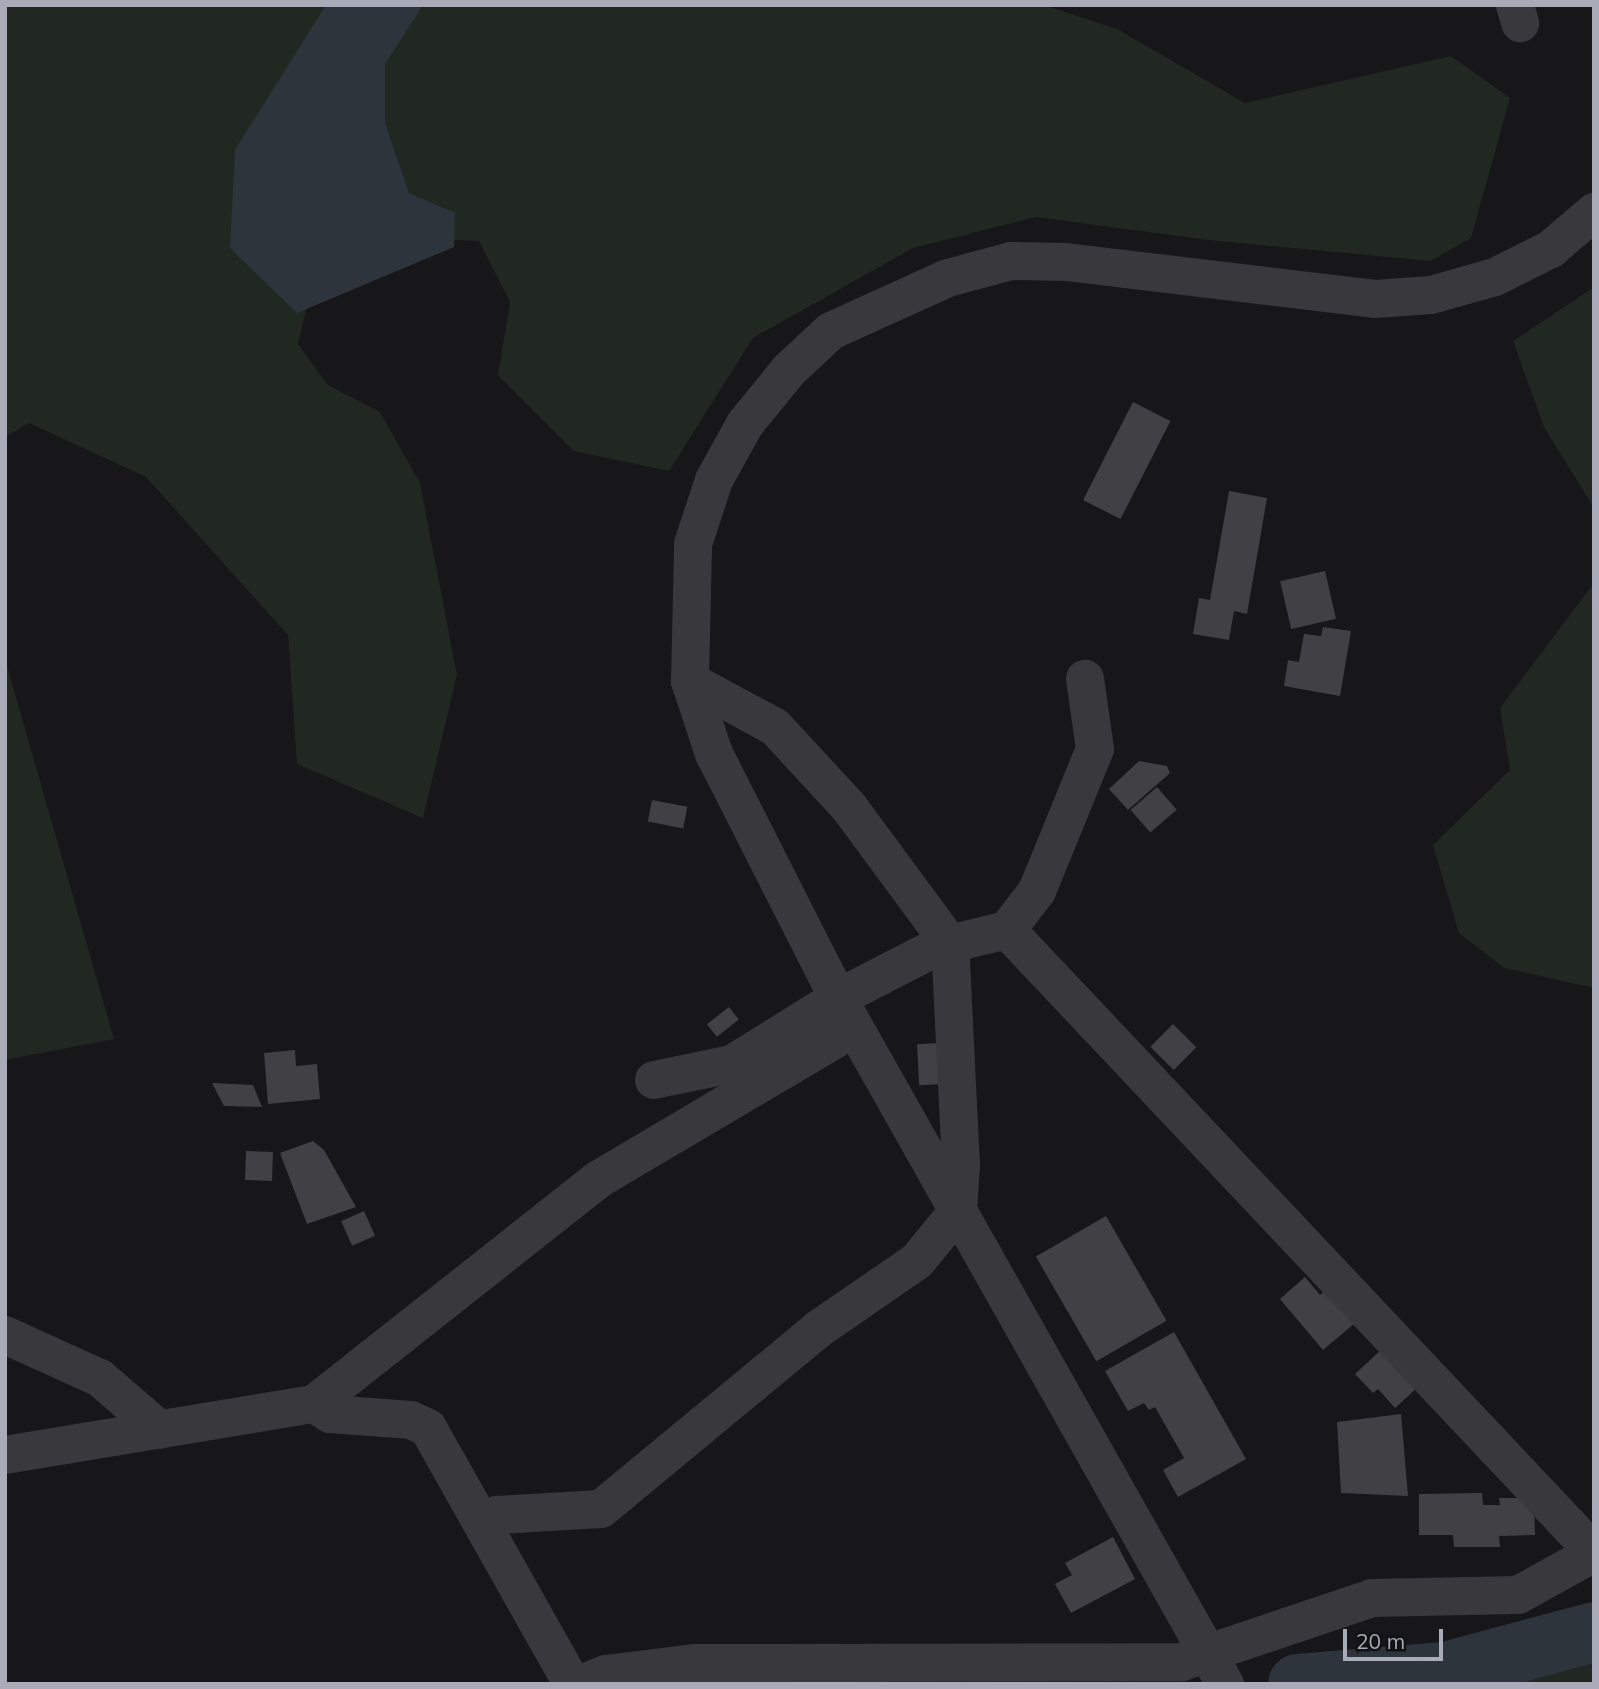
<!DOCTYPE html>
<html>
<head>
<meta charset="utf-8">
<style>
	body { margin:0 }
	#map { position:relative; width:1599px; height:1689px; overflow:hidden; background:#171618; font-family:Mulish,sans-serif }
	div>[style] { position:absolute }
	.green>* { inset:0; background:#212822 }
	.water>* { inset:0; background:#2d343c }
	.river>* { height:60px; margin:-30px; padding:0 30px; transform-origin:30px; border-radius:30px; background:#2d343c }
	.building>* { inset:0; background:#414145; transform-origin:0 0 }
	.minor>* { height:38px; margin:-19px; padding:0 19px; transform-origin:19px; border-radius:19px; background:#38383d }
	.tertiary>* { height:38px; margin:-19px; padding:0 19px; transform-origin:19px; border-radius:19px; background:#38383d }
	span { translate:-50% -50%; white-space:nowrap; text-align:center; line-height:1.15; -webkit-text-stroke:5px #121113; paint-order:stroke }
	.frame { position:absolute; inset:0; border:7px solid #a9acb8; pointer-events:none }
	.scale { position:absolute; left:1343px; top:1629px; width:100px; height:32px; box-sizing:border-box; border:4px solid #a9acb8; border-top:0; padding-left:9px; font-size:21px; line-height:24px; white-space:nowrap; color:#a9acb8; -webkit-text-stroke:5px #121113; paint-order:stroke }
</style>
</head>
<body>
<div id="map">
	<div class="green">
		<div style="clip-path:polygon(5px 5px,1044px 5px,1117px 29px,1245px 103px,1451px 56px,1510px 98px,1471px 238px,1430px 261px,1208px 240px,1036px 217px,913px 248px,753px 338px,669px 471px,574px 451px,498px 375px,510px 302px,479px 241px,407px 238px,313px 280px,298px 344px,328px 385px,380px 412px,420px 483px,457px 675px,423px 818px,297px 764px,288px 635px,146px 477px,29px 423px,5px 437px)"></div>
		<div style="clip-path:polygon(1594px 287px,1594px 508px,1544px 427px,1513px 341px)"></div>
		<div style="clip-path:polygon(1594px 583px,1594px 986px,1590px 987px,1504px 968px,1459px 933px,1433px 845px,1510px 770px,1500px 708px)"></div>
		<div style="clip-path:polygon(5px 659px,114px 1039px,5px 1060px)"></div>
		<div style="clip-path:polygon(1594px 1654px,1594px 1684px,1506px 1684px,1537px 1678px)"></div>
	</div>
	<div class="water">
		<div style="clip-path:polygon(326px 5px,423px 5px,385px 64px,385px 123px,409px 193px,455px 213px,454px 247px,297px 313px,230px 248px,235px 150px)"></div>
	</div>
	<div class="river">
		<div style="left:686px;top:1684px;width:19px;rotate:-12deg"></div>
		<div style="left:705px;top:1680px;width:152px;rotate:1.5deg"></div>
		<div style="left:1298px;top:1684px;width:147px;rotate:-4.7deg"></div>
		<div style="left:1445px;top:1672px;width:154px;rotate:-15deg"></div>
	</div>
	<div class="building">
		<div style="left:1133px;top:402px;width:42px;height:110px;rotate:27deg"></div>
		<div style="clip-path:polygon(1229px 491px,1267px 498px,1247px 614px,1234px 611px,1229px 640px,1193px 634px,1199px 598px,1210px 600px)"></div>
		<div style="left:1325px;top:571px;width:49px;height:46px;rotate:77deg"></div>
		<div style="clip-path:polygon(1323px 627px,1351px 631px,1340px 696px,1284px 686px,1288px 660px,1299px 662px,1304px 634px,1321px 636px)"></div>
		<div style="clip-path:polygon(1139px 761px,1167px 766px,1170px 773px,1128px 810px,1109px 789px)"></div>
		<div style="left:1157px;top:787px;width:30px;height:35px;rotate:49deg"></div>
		<div style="left:652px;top:800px;width:36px;height:22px;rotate:11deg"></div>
		<div style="left:729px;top:1007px;width:16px;height:28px;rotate:52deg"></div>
		<div style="left:1173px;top:1024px;width:33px;height:32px;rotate:45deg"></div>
		<div style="left:941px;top:1043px;width:41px;height:24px;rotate:87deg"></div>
		<div style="clip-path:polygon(295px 1050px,296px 1066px,317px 1064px,320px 1099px,268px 1104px,264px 1053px)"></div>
		<div style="clip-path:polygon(212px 1083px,253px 1085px,262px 1107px,224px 1106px)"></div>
		<div style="clip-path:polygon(313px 1141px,324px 1150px,356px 1207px,307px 1224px,280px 1153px)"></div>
		<div style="left:246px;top:1151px;width:27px;height:29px;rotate:2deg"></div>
		<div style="left:364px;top:1211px;width:27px;height:25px;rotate:66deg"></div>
		<div style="left:1106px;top:1216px;width:121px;height:81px;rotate:60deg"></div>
		<div style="clip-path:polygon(1305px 1277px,1320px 1295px,1328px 1288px,1361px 1318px,1323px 1350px,1280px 1299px)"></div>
		<div style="clip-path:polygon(1174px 1332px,1246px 1459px,1178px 1497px,1163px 1470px,1184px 1458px,1155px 1407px,1149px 1410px,1144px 1403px,1128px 1411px,1105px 1371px)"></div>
		<div style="clip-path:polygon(1383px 1348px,1418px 1387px,1395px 1408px,1378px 1389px,1373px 1393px,1355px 1374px)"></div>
		<div style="clip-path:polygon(1401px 1414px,1408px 1496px,1341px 1493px,1337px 1422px)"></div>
		<div style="clip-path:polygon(1482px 1493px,1483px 1505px,1500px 1505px,1499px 1498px,1534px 1498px,1535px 1535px,1499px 1536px,1500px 1547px,1454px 1547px,1453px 1535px,1419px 1535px,1419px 1494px)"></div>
		<div style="clip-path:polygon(1113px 1537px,1135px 1579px,1071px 1613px,1055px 1584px,1072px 1575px,1065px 1563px)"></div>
	</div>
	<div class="minor">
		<div style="left:1515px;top:5px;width:19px;rotate:74deg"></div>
		<div style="left:1007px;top:930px;width:49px;rotate:-52.4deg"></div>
		<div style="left:1037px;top:891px;width:153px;rotate:-67.8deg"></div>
		<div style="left:1095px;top:749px;width:71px;rotate:-98.1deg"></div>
		<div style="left:654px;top:1080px;width:80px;rotate:-11.6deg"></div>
		<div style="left:732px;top:1064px;width:125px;rotate:-31.9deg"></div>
		<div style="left:838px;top:998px;width:111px;rotate:-27.3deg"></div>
		<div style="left:937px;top:947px;width:72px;rotate:-13.7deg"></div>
		<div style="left:1007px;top:930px;width:855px;rotate:46.66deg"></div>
		<div style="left:5px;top:1335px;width:104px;rotate:24.4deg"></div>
		<div style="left:100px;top:1378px;width:79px;rotate:40.9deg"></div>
		<div style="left:314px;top:1404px;width:19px;rotate:32deg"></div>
		<div style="left:330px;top:1414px;width:81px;rotate:4.2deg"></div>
		<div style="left:411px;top:1420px;width:19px;rotate:25deg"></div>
		<div style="left:428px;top:1428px;width:294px;rotate:60.6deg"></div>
		<div style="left:5px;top:1455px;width:313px;rotate:-9.4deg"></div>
		<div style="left:314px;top:1404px;width:363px;rotate:-38.3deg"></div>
		<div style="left:599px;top:1179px;width:296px;rotate:-30.6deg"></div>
		<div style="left:483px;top:1522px;width:16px;rotate:-27deg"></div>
		<div style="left:497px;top:1515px;width:104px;rotate:-3.3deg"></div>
		<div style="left:601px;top:1509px;width:281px;rotate:-39.6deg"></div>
		<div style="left:817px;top:1330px;width:121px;rotate:-34.6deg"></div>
		<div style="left:917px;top:1261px;width:65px;rotate:-50.6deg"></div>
		<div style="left:958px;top:1211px;width:45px;rotate:-86.2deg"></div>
		<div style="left:961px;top:1166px;width:222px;rotate:-92.8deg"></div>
		<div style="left:950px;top:944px;width:170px;rotate:-126.4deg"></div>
		<div style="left:849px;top:807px;width:109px;rotate:-132.8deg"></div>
		<div style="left:775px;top:727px;width:97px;rotate:-151.6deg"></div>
		<div style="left:581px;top:1684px;width:27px;rotate:-22deg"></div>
		<div style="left:606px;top:1674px;width:91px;rotate:-7deg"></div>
		<div style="left:696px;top:1663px;width:486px;rotate:-0.1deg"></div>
		<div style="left:1182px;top:1662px;width:200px;rotate:-18.6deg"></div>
		<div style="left:1372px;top:1598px;width:146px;rotate:-1.2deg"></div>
		<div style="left:1518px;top:1595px;width:87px;rotate:-28.9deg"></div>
	</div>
	<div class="tertiary">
		<div style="left:1225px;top:1684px;width:788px;rotate:-119.43deg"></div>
		<div style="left:838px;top:998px;width:274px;rotate:-116.9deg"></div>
		<div style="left:714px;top:754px;width:77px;rotate:-108.2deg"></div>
		<div style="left:690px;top:681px;width:137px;rotate:-88.7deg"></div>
		<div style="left:693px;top:544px;width:67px;rotate:-71.8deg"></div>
		<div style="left:714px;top:480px;width:64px;rotate:-61deg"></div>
		<div style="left:745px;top:424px;width:70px;rotate:-50.8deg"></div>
		<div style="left:789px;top:370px;width:57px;rotate:-42.9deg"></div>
		<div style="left:831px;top:331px;width:128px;rotate:-24.4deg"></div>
		<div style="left:948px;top:278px;width:65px;rotate:-15.1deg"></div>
		<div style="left:1011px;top:261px;width:55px;rotate:1deg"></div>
		<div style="left:1066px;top:262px;width:311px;rotate:6.8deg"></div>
		<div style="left:1375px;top:299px;width:56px;rotate:-4.1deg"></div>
		<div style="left:1431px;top:295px;width:66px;rotate:-15.7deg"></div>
		<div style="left:1495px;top:277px;width:63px;rotate:-26.6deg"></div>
		<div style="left:1551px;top:249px;width:57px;rotate:-40.7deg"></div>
	</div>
	<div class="frame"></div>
	<div class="scale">20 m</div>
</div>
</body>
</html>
